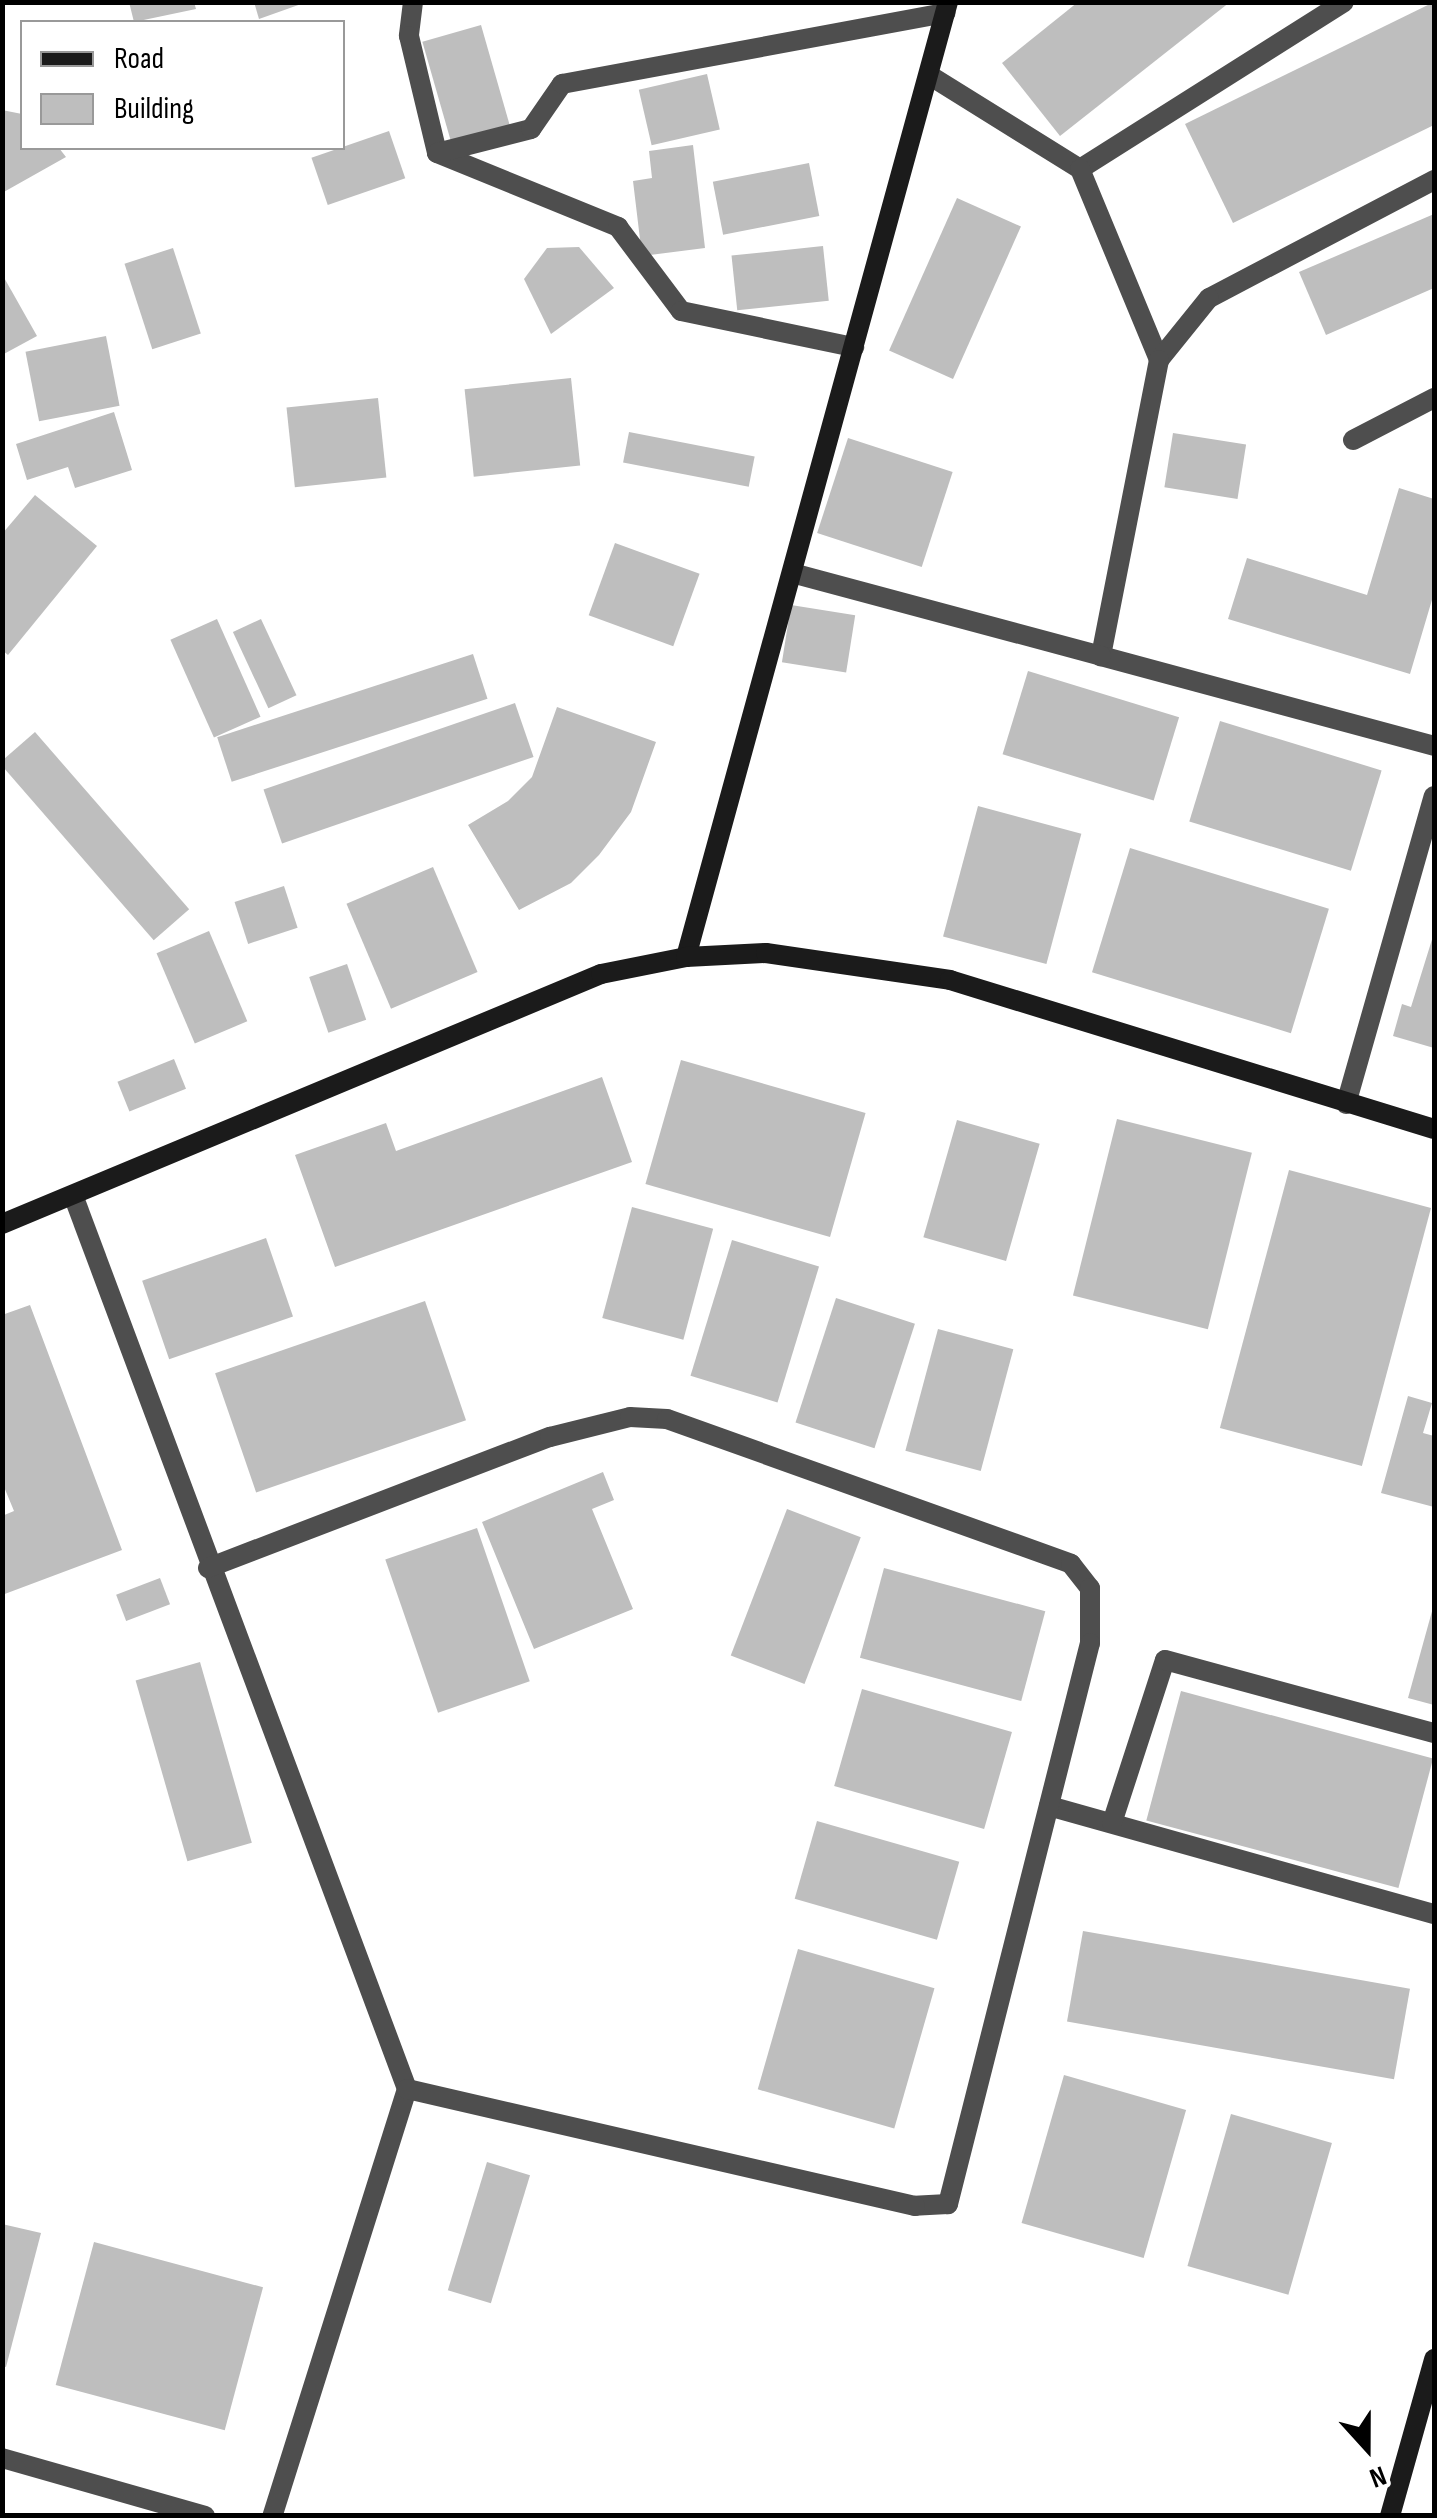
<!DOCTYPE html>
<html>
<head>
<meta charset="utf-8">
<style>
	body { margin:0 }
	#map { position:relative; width:1437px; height:2518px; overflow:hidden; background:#fff; font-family:"Sofia Sans Condensed",sans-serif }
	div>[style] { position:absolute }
	.building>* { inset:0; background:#bebebe; transform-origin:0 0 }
	.lane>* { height:20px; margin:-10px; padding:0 10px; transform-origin:10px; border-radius:10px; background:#4e4e4e }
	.street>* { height:20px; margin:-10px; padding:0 10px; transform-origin:10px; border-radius:10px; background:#4e4e4e }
	.secondary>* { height:20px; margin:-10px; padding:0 10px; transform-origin:10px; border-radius:10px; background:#1b1b1b }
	span { translate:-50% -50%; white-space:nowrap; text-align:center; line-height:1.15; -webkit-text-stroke:9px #fff; paint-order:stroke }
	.frame { position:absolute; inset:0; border:5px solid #000; pointer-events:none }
	.legend { position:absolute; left:20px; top:20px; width:325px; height:130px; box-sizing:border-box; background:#fff; border:2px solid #999; margin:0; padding:12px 18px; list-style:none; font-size:30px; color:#000 }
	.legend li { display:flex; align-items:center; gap:20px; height:50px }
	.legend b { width:50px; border:2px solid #999 }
	.north { position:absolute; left:1317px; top:2398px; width:100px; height:100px; -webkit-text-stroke:8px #fff; paint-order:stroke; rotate:159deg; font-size:28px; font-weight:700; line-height:40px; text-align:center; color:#000 }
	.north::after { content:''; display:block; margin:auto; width:35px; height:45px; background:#000; clip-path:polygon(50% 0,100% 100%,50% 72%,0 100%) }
</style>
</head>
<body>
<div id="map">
	<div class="building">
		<div style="clip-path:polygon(129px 2px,194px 2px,196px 9px,134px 22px)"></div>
		<div style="clip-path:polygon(254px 2px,304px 2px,304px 3px,259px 19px)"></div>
		<div style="clip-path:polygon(1078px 2px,1230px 2px,1060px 136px,1002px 63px)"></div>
		<div style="clip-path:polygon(1434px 2px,1434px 125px,1233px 223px,1185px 124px)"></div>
		<div style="left:481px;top:25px;width:104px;height:61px;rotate:74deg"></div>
		<div style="left:707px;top:74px;width:57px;height:70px;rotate:77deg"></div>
		<div style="clip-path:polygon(2px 110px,22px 114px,22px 148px,59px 148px,66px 157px,2px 193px)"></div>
		<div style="left:389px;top:131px;width:50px;height:82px;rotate:71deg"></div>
		<div style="clip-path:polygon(693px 145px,705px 248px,642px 256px,633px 181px,652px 178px,649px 151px)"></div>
		<div style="left:809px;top:163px;width:54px;height:98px;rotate:79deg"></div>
		<div style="left:957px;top:198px;width:70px;height:167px;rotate:24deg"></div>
		<div style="clip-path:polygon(1434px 214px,1434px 288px,1326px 335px,1299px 272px)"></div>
		<div style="left:823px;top:246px;width:55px;height:92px;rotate:84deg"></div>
		<div style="clip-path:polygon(579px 247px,614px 288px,551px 334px,524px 279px,547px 248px)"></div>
		<div style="left:173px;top:248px;width:90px;height:51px;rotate:72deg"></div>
		<div style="clip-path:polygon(2px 274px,37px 336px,2px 355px)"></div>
		<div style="left:106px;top:336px;width:71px;height:82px;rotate:79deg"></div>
		<div style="left:571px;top:378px;width:88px;height:107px;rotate:84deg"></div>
		<div style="left:378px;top:398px;width:80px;height:92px;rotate:84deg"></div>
		<div style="clip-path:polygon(114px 412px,132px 470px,75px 488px,68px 467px,27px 480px,16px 444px)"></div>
		<div style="left:629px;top:432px;width:128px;height:31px;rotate:11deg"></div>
		<div style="left:1173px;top:433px;width:74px;height:55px;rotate:9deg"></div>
		<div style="left:848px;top:438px;width:110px;height:100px;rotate:18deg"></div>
		<div style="clip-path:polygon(1399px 488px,1434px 499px,1434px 593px,1410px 674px,1228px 619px,1247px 558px,1367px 595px)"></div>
		<div style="clip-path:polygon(35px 495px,97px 546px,8px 655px,2px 650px,2px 534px)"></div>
		<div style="left:615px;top:543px;width:90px;height:77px;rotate:20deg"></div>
		<div style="left:791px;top:605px;width:65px;height:58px;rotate:9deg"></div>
		<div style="left:217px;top:619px;width:107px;height:51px;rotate:66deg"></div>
		<div style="left:261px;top:619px;width:84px;height:31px;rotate:65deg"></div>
		<div style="left:473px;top:654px;width:47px;height:269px;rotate:72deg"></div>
		<div style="left:1028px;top:671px;width:158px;height:87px;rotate:17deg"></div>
		<div style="left:515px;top:703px;width:57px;height:266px;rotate:71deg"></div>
		<div style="clip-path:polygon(557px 707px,656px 742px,631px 812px,599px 855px,571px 883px,519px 910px,468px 825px,508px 801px,532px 777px)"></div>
		<div style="left:1220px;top:721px;width:169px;height:105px;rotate:17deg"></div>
		<div style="left:35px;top:732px;width:235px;height:47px;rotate:49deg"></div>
		<div style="left:978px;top:806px;width:107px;height:135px;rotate:15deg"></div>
		<div style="left:1130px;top:848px;width:208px;height:130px;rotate:17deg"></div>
		<div style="left:433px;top:867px;width:114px;height:94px;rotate:67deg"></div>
		<div style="left:284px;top:886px;width:44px;height:52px;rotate:72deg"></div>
		<div style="left:209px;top:931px;width:98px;height:57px;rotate:67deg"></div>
		<div style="clip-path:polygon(1434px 933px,1434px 1048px,1393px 1036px,1402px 1004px,1411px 1007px)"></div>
		<div style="left:347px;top:964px;width:59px;height:40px;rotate:71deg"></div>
		<div style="left:174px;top:1059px;width:32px;height:61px;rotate:68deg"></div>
		<div style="left:681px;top:1060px;width:192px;height:129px;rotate:16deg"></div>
		<div style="clip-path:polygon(602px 1077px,632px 1162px,335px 1267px,295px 1155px,386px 1123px,396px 1151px)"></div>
		<div style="left:1117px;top:1119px;width:139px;height:182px;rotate:14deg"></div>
		<div style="left:957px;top:1120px;width:86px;height:122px;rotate:16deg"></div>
		<div style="left:1289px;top:1170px;width:147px;height:267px;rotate:15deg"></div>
		<div style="left:632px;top:1207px;width:84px;height:115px;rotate:15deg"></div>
		<div style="left:266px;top:1238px;width:83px;height:131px;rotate:71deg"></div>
		<div style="left:732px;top:1240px;width:91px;height:142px;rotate:17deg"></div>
		<div style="left:836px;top:1298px;width:83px;height:131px;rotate:18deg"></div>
		<div style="left:425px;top:1301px;width:126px;height:222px;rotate:71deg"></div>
		<div style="clip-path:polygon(30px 1305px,122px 1550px,2px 1595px,2px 1516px,14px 1511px,2px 1482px,2px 1315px)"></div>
		<div style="left:938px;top:1329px;width:78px;height:126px;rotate:15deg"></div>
		<div style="clip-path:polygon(1408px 1396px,1432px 1403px,1423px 1433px,1434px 1436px,1434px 1507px,1381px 1493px)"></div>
		<div style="clip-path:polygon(603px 1472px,614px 1500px,592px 1509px,633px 1609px,534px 1649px,482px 1522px)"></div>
		<div style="left:787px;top:1509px;width:79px;height:157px;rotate:21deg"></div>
		<div style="left:477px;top:1528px;width:162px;height:97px;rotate:71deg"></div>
		<div style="left:884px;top:1568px;width:167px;height:93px;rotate:15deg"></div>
		<div style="left:160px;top:1578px;width:28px;height:47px;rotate:69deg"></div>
		<div style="clip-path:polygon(1434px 1604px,1434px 1705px,1408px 1698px)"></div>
		<div style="left:200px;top:1662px;width:188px;height:67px;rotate:74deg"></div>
		<div style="left:862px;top:1689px;width:156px;height:101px;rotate:16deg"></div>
		<div style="left:1181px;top:1691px;width:261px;height:134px;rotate:15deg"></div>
		<div style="left:817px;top:1821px;width:148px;height:81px;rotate:16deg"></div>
		<div style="left:1083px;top:1931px;width:332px;height:92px;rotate:10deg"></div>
		<div style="left:798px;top:1949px;width:142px;height:146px;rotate:16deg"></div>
		<div style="left:1064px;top:2075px;width:127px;height:154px;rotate:16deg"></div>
		<div style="left:1231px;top:2114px;width:105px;height:158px;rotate:16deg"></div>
		<div style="left:487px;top:2162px;width:45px;height:134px;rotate:17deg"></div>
		<div style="clip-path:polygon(2px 2224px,41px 2233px,6px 2367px,2px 2366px)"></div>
		<div style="left:94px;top:2242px;width:175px;height:148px;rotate:15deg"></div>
	</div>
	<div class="lane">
		<div style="left:1049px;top:1806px;width:400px;rotate:15.7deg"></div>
		<div style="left:1112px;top:1823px;width:171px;rotate:-72deg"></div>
		<div style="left:1165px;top:1660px;width:279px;rotate:15.2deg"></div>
	</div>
	<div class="street">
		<div style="left:413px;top:2px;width:34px;rotate:97deg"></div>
		<div style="left:409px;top:36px;width:120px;rotate:76.5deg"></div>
		<div style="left:437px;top:153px;width:196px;rotate:22.2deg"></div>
		<div style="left:618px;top:227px;width:105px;rotate:53.1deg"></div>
		<div style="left:681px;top:311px;width:177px;rotate:11.8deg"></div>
		<div style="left:929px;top:75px;width:178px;rotate:31.9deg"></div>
		<div style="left:1080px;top:169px;width:312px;rotate:-32.3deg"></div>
		<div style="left:437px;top:153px;width:97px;rotate:-14.3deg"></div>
		<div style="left:531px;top:129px;width:55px;rotate:-55.4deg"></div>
		<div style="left:562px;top:84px;width:390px;rotate:-10.5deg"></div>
		<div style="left:1080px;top:169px;width:207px;rotate:67.5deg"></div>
		<div style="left:1434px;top:180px;width:254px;rotate:152.3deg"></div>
		<div style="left:1209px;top:298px;width:80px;rotate:128.9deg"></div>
		<div style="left:1159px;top:360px;width:302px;rotate:101.1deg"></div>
		<div style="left:1101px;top:656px;width:345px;rotate:15.1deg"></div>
		<div style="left:1353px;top:440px;width:91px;rotate:-27.4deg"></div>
		<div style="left:792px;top:573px;width:320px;rotate:15deg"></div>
		<div style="left:1346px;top:1104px;width:320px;rotate:-74.1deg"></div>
		<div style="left:73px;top:1195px;width:954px;rotate:69.51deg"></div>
		<div style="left:407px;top:2089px;width:448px;rotate:107.5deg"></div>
		<div style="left:208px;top:1568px;width:366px;rotate:-21deg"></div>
		<div style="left:550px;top:1437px;width:82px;rotate:-14deg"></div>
		<div style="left:630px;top:1417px;width:37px;rotate:3deg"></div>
		<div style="left:667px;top:1419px;width:429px;rotate:19.7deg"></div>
		<div style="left:1071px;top:1564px;width:31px;rotate:52deg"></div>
		<div style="left:1090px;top:1588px;width:55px;rotate:90deg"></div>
		<div style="left:1090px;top:1643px;width:579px;rotate:104.2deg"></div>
		<div style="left:948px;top:2204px;width:33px;rotate:177deg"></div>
		<div style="left:915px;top:2206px;width:521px;rotate:-167.03deg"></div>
		<div style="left:2px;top:2458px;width:211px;rotate:15.9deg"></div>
	</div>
	<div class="secondary">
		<div style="left:686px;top:957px;width:990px;rotate:-74.66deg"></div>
		<div style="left:2px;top:1224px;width:649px;rotate:-22.65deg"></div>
		<div style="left:601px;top:974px;width:87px;rotate:-11.3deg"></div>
		<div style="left:686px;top:957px;width:80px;rotate:-2.9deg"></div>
		<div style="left:766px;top:953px;width:186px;rotate:8.3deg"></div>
		<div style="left:950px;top:980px;width:506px;rotate:17.11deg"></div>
		<div style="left:1390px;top:2516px;width:163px;rotate:-74.3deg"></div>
	</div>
	<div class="frame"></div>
	<ul class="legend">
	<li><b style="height:12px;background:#1b1b1b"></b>Road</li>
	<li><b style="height:28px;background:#bebebe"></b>Building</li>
	</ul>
	<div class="north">N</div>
</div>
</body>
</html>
